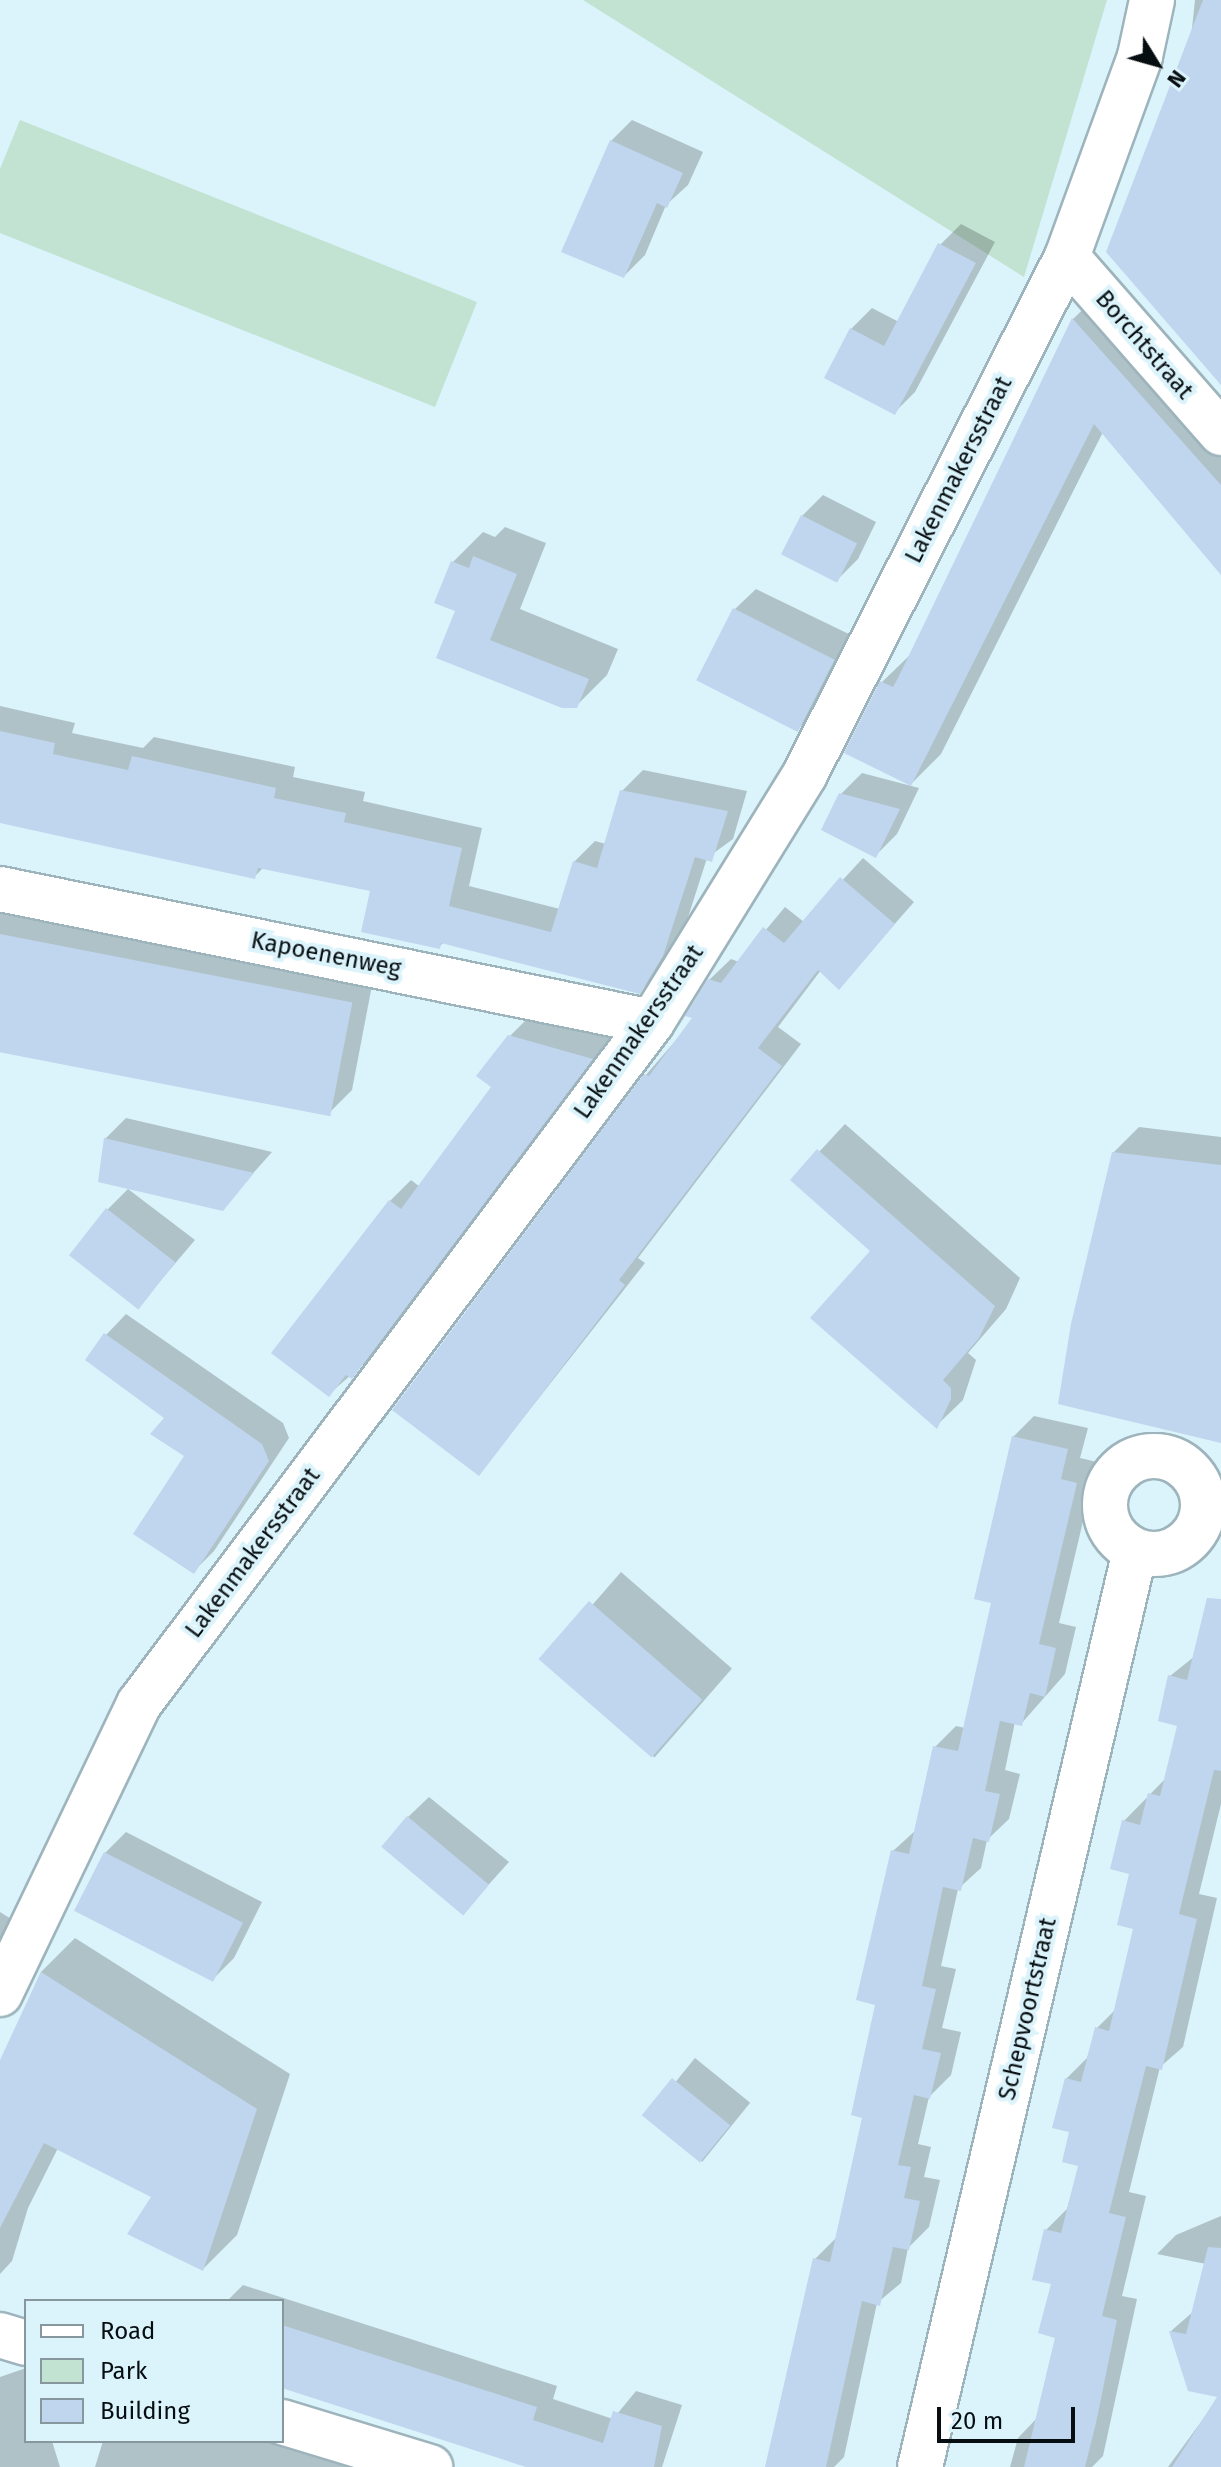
<!DOCTYPE html>
<html>
<head>
<meta charset="utf-8">
<style>
	body { margin:0 }
	#map { position:relative; width:1221px; height:2467px; overflow:hidden; background:#dbf3fb; font-family:"Fira Sans",sans-serif }
	div>[style] { position:absolute }
	.green>* { inset:0; background:#c2e3d2 }
	.shadow>* { inset:0; background:#0003; transform-origin:0 0 }
	.building>* { inset:0; background:#c0d5ee; transform-origin:0 0 }
	.roads { filter:drop-shadow(2px 0 #9eb4bc) drop-shadow(-2px 0 #9eb4bc) drop-shadow(0 2px #9eb4bc) drop-shadow(0 -2px #9eb4bc) }
	.street>* { height:44px; margin:-22px; padding:0 22px; transform-origin:22px; border-radius:22px; background:#fff }
	.street>.ring { margin:-22px; padding:0; box-sizing:content-box; background:none; border:44px solid #fff; border-radius:50% }
	span { translate:-50% -50%; white-space:nowrap; text-align:center; line-height:1.15; -webkit-text-stroke:8px #dbf3fb; paint-order:stroke }
	.street-label { font-size:24px; color:#070e11 }
	.legend { position:absolute; left:24px; top:2299px; width:260px; height:144px; box-sizing:border-box; background:#dbf3fb; border:2px solid #86979d; margin:0; padding:10px 14px; list-style:none; font-size:24px; color:#070e11 }
	.legend li { display:flex; align-items:center; gap:16px; height:40px }
	.legend b { width:40px; border:2px solid #86979d }
	.north { position:absolute; left:1117px; top:24px; width:80px; height:80px; -webkit-text-stroke:6px #dbf3fb; paint-order:stroke; rotate:127deg; font-size:22px; font-weight:700; line-height:32px; text-align:center; color:#070e11 }
	.north::after { content:''; display:block; margin:auto; width:28px; height:36px; background:#070e11; clip-path:polygon(50% 0,100% 100%,50% 72%,0 100%) }
	.scale { position:absolute; left:937px; top:2407px; width:138px; height:36px; box-sizing:border-box; border:4px solid #070e11; border-top:0; padding-left:10px; font-size:24px; line-height:28px; white-space:nowrap; color:#070e11; -webkit-text-stroke:6px #dbf3fb; paint-order:stroke }
</style>
</head>
<body>
<div id="map">
	<div class="green">
		<div style="clip-path:polygon(583px 0,1107px 0,1024px 277px)"></div>
		<div style="clip-path:polygon(20px 120px,477px 302px,435px 407px,0 233px,0 169px)"></div>
	</div>
	<div class="shadow">
		<div style="clip-path:polygon(1195px 0,1221px 0,1221px 382px,1191px 38px)"></div>
		<div style="clip-path:polygon(632px 120px,703px 152px,688px 185px,666px 205px,645px 255px,624px 276px,611px 141px)"></div>
		<div style="clip-path:polygon(961px 224px,995px 242px,915px 392px,894px 413px,851px 329px,872px 308px,899px 322px,940px 245px)"></div>
		<div style="clip-path:polygon(1103px 290px,1221px 422px,1221px 567px,1103px 432px,941px 754px,911px 784px,882px 682px,912px 653px,1073px 319px)"></div>
		<div style="clip-path:polygon(823px 495px,876px 522px,858px 559px,837px 580px,802px 516px)"></div>
		<div style="clip-path:polygon(505px 527px,546px 543px,520px 609px,618px 649px,607px 675px,576px 706px,438px 656px,457px 610px,452px 563px,483px 532px,495px 537px)"></div>
		<div style="clip-path:polygon(756px 589px,855px 637px,820px 707px,799px 728px,735px 609px)"></div>
		<div style="clip-path:polygon(0 706px,75px 723px,72px 733px,143px 748px,154px 737px,295px 767px,293px 777px,365px 792px,363px 801px,482px 828px,469px 886px,560px 909px,574px 862px,595px 841px,606px 844px,622px 791px,643px 770px,747px 791px,733px 839px,707px 858px,683px 933px,660px 971px,639px 992px,444px 942px,439px 947px,373px 889px,264px 867px,255px 876px,0 820px)"></div>
		<div style="clip-path:polygon(862px 773px,919px 788px,897px 834px,876px 855px,841px 794px)"></div>
		<div style="clip-path:polygon(863px 858px,914px 902px,839px 987px,821px 970px,778px 1027px,801px 1044px,638px 1258px,645px 1263px,479px 1474px,645px 1076px,696px 1017px,709px 980px,731px 959px,739px 962px,785px 907px,804px 922px)"></div>
		<div style="clip-path:polygon(0 909px,373px 980px,352px 1090px,331px 1111px,0 1047px)"></div>
		<div style="clip-path:polygon(531px 1015px,611px 1038px,373px 1356px,329px 1394px,274px 1353px,390px 1201px,411px 1180px,420px 1187px,493px 1087px,510px 1036px)"></div>
		<div style="clip-path:polygon(126px 1118px,272px 1152px,222px 1208px,105px 1139px)"></div>
		<div style="clip-path:polygon(845px 1124px,1020px 1278px,1006px 1309px,968px 1353px,976px 1360px,963px 1400px,936px 1426px,872px 1250px,793px 1180px)"></div>
		<div style="clip-path:polygon(1139px 1127px,1221px 1137px,1221px 1302px,1113px 1153px)"></div>
		<div style="clip-path:polygon(128px 1189px,195px 1240px,138px 1307px,107px 1210px)"></div>
		<div style="clip-path:polygon(126px 1314px,283px 1423px,289px 1438px,214px 1551px,193px 1572px,187px 1456px,167px 1417px,106px 1335px)"></div>
		<div style="clip-path:polygon(1034px 1416px,1088px 1428px,1080px 1458px,1097px 1462px,1059px 1623px,1076px 1627px,1065px 1674px,1021px 1724px,1015px 1722px,1005px 1770px,1020px 1774px,1009px 1819px,987px 1840px,981px 1868px,958px 1889px,941px 1966px,956px 1969px,942px 2028px,961px 2032px,951px 2075px,929px 2097px,918px 2144px,931px 2147px,924px 2177px,940px 2180px,929px 2227px,908px 2248px,901px 2283px,877px 2303px,844px 2457px,834px 2467px,770px 2467px,815px 2259px,836px 2238px,864px 2116px,893px 1851px,916px 1830px,935px 1747px,956px 1726px,965px 1728px,993px 1601px,1013px 1437px)"></div>
		<div style="left:621px;top:1572px;width:147px;height:118px;rotate:41deg"></div>
		<div style="clip-path:polygon(1221px 1605px,1221px 1804px,1199px 1894px,1217px 1898px,1183px 2047px,1160px 2067px,1129px 2192px,1146px 2196px,1122px 2296px,1137px 2299px,1103px 2456px,1092px 2467px,1010px 2467px,1018px 2438px,1038px 2417px,1058px 2336px,1046px 2230px,1067px 2209px,1080px 2164px,1066px 2079px,1087px 2058px,1097px 2028px,1116px 2009px,1135px 1927px,1123px 1822px,1167px 1777px,1179px 1724px,1170px 1676px,1195px 1656px)"></div>
		<div style="clip-path:polygon(429px 1797px,509px 1862px,464px 1912px,408px 1817px)"></div>
		<div style="clip-path:polygon(126px 1832px,262px 1902px,234px 1958px,213px 1979px,105px 1853px)"></div>
		<div style="clip-path:polygon(0 1912px,16px 1922px,0 1950px)"></div>
		<div style="clip-path:polygon(75px 1938px,290px 2074px,237px 2235px,203px 2269px,154px 2196px,58px 2148px,28px 2208px,12px 2261px,0 2274px,0 2062px,41px 1972px)"></div>
		<div style="left:695px;top:2058px;width:71px;height:76px;rotate:39deg"></div>
		<div style="clip-path:polygon(1221px 2216px,1221px 2467px,1168px 2467px,1220px 2396px,1190px 2389px,1171px 2331px,1194px 2311px,1206px 2264px,1157px 2254px,1176px 2235px)"></div>
		<div style="clip-path:polygon(243px 2285px,557px 2386px,553px 2399px,613px 2419px,636px 2391px,682px 2405px,662px 2467px,532px 2467px,282px 2386px,282px 2301px,227px 2301px)"></div>
		<div style="clip-path:polygon(26px 2368px,26px 2441px,52px 2441px,60px 2467px,0 2467px,0 2377px)"></div>
		<div style="clip-path:polygon(103px 2441px,281px 2441px,362px 2467px,95px 2467px)"></div>
	</div>
	<div class="building">
		<div style="clip-path:polygon(1203px 0,1221px 0,1221px 385px,1106px 252px)"></div>
		<div style="clip-path:polygon(610px 140px,683px 173px,667px 208px,657px 203px,624px 278px,561px 252px)"></div>
		<div style="clip-path:polygon(938px 243px,976px 263px,895px 415px,824px 378px,850px 328px,884px 346px)"></div>
		<div style="clip-path:polygon(1072px 318px,1221px 485px,1221px 575px,1094px 424px,911px 786px,844px 753px,880px 681px,893px 687px,898px 678px)"></div>
		<div style="left:801px;top:515px;width:63px;height:44px;rotate:27deg"></div>
		<div style="clip-path:polygon(473px 556px,517px 574px,490px 640px,589px 679px,577px 708px,562px 708px,436px 658px,455px 611px,434px 603px,451px 561px,469px 568px)"></div>
		<div style="left:733px;top:608px;width:114px;height:81px;rotate:27deg"></div>
		<div style="clip-path:polygon(0 731px,55px 743px,53px 754px,128px 770px,132px 756px,276px 788px,274px 798px,346px 813px,344px 822px,462px 848px,449px 906px,551px 932px,573px 861px,597px 868px,620px 790px,728px 811px,712px 862px,695px 857px,663px 956px,640px 994px,441px 943px,440px 949px,361px 932px,370px 891px,258px 868px,255px 879px,0 823px)"></div>
		<div style="clip-path:polygon(839px 793px,900px 809px,876px 858px,821px 830px)"></div>
		<div style="clip-path:polygon(840px 877px,895px 924px,839px 990px,818px 970px,758px 1048px,782px 1066px,619px 1280px,625px 1285px,479px 1476px,392px 1410px,644px 1074px,649px 1076px,692px 1018px,685px 1016px,708px 979px,721px 983px,763px 927px,784px 943px)"></div>
		<div style="left:0;top:934px;width:359px;height:116px;rotate:11deg"></div>
		<div style="clip-path:polygon(508px 1035px,593px 1059px,352px 1379px,346px 1375px,329px 1397px,271px 1353px,389px 1200px,401px 1209px,491px 1087px,476px 1076px)"></div>
		<div style="clip-path:polygon(104px 1138px,254px 1173px,223px 1211px,98px 1182px)"></div>
		<div style="clip-path:polygon(817px 1149px,995px 1306px,979px 1338px,943px 1380px,951px 1388px,951px 1399px,937px 1429px,810px 1318px,870px 1251px,790px 1180px)"></div>
		<div style="clip-path:polygon(1112px 1152px,1221px 1165px,1221px 1443px,1058px 1404px,1071px 1324px)"></div>
		<div style="left:106px;top:1208px;width:88px;height:60px;rotate:38deg"></div>
		<div style="clip-path:polygon(104px 1333px,262px 1444px,269px 1461px,194px 1574px,133px 1534px,184px 1456px,150px 1434px,164px 1418px,85px 1360px)"></div>
		<div style="clip-path:polygon(1012px 1436px,1068px 1449px,1061px 1479px,1077px 1483px,1039px 1644px,1056px 1648px,1045px 1697px,1030px 1693px,1022px 1726px,1000px 1721px,985px 1791px,1000px 1794px,989px 1842px,973px 1838px,961px 1891px,943px 1887px,922px 1986px,936px 1989px,922px 2049px,941px 2053px,930px 2099px,914px 2095px,898px 2165px,911px 2167px,904px 2198px,920px 2201px,909px 2250px,893px 2247px,880px 2306px,862px 2301px,826px 2467px,765px 2467px,813px 2258px,830px 2262px,862px 2118px,851px 2115px,875px 2005px,856px 2000px,891px 1850px,909px 1854px,933px 1746px,958px 1751px,991px 1603px,974px 1599px)"></div>
		<div style="clip-path:polygon(1207px 1598px,1221px 1599px,1221px 1771px,1214px 1770px,1179px 1914px,1197px 1919px,1162px 2070px,1146px 2066px,1109px 2213px,1126px 2217px,1102px 2316px,1117px 2320px,1096px 2423px,1085px 2467px,1024px 2467px,1055px 2338px,1038px 2333px,1051px 2284px,1032px 2280px,1044px 2229px,1061px 2233px,1078px 2166px,1062px 2162px,1069px 2132px,1052px 2128px,1065px 2078px,1081px 2082px,1095px 2027px,1109px 2031px,1133px 1929px,1117px 1925px,1129px 1874px,1110px 1869px,1122px 1820px,1140px 1825px,1148px 1793px,1160px 1796px,1177px 1726px,1158px 1721px,1168px 1675px,1187px 1680px)"></div>
		<div style="left:589px;top:1601px;width:150px;height:77px;rotate:41deg"></div>
		<div style="left:407px;top:1816px;width:107px;height:40px;rotate:40deg"></div>
		<div style="left:104px;top:1852px;width:156px;height:66px;rotate:27deg"></div>
		<div style="clip-path:polygon(41px 1972px,257px 2109px,203px 2271px,127px 2234px,151px 2197px,44px 2143px,0 2228px,0 2060px)"></div>
		<div style="left:672px;top:2078px;width:75px;height:48px;rotate:39deg"></div>
		<div style="clip-path:polygon(1208px 2247px,1221px 2248px,1221px 2467px,1172px 2467px,1217px 2397px,1188px 2391px,1169px 2331px,1186px 2334px)"></div>
		<div style="clip-path:polygon(282px 2325px,537px 2407px,533px 2420px,603px 2443px,613px 2411px,662px 2426px,654px 2467px,526px 2467px,282px 2388px)"></div>
	</div>
	<div class="roads">
		<div class="street">
			<div style="left:1067px;top:257px;width:234px;rotate:48.8deg"></div>
			<div style="left:0;top:889px;width:665px;rotate:11.53deg"></div>
			<div class="ring" style="left:1105px;top:1456px;width:54px;height:54px"></div>
			<div style="left:0;top:1994px;width:322px;rotate:-64.4deg"></div>
			<div style="left:139px;top:1704px;width:853px;rotate:-53.05deg"></div>
			<div style="left:652px;top:1022px;width:291px;rotate:-58.3deg"></div>
			<div style="left:805px;top:774px;width:580px;rotate:-63.13deg"></div>
			<div style="left:1067px;top:257px;width:214px;rotate:-70deg"></div>
			<div style="left:1140px;top:56px;width:57px;rotate:-77.9deg"></div>
			<div style="left:0;top:2335px;width:27px;rotate:17deg"></div>
			<div style="left:282px;top:2422px;width:155px;rotate:16.9deg"></div>
			<div style="left:920px;top:2467px;width:941px;rotate:-76.79deg"></div>
		</div>
	</div>
	<div class="street-label">
		<span style="left:1144px;top:345px;rotate:49deg">Borchtstraat</span>
		<span style="left:959px;top:470px;rotate:-63deg">Lakenmakersstraat</span>
		<span style="left:326px;top:955px;rotate:11deg">Kapoenenweg</span>
		<span style="left:639px;top:1032px;rotate:-55deg">Lakenmakersstraat</span>
		<span style="left:253px;top:1553px;rotate:-53deg">Lakenmakersstraat</span>
		<span style="left:1028px;top:2009px;rotate:-77deg">Schepvoortstraat</span>
	</div>
	<ul class="legend">
	<li><b style="height:10px;background:#fff"></b>Road</li>
	<li><b style="height:22px;background:#c2e3d2"></b>Park</li>
	<li><b style="height:22px;background:#c0d5ee"></b>Building</li>
	</ul>
	<div class="north">N</div>
	<div class="scale">20 m</div>
</div>
</body>
</html>
